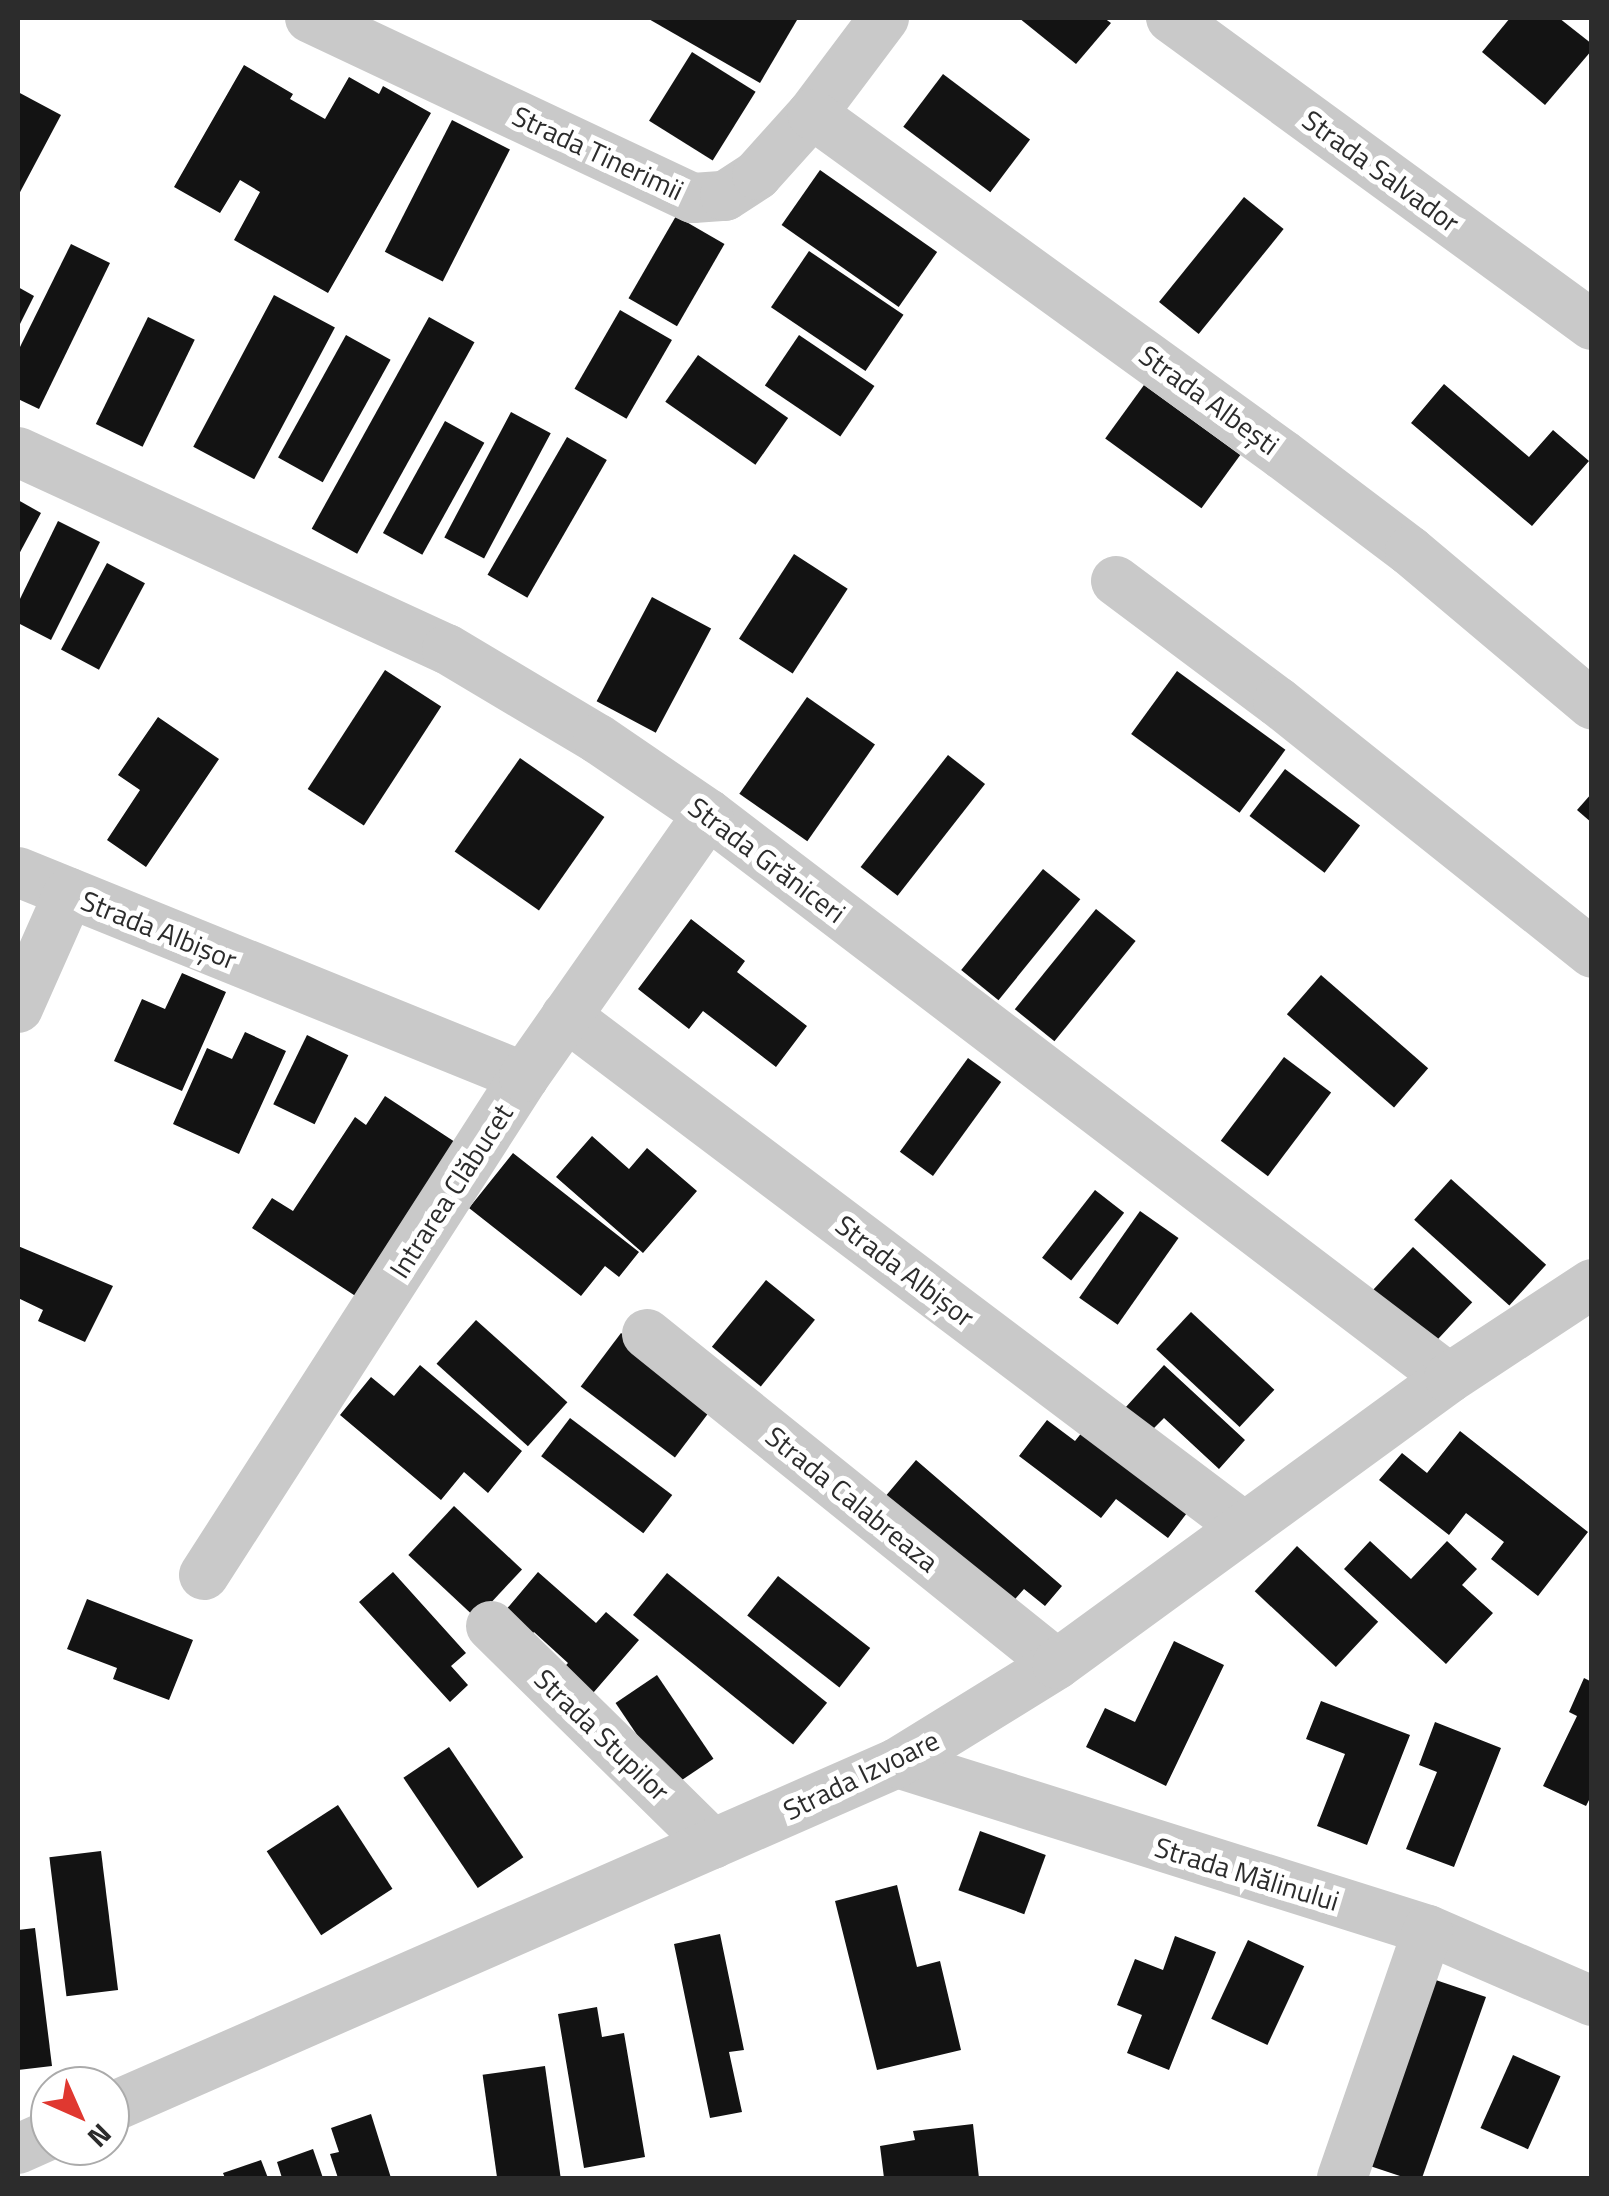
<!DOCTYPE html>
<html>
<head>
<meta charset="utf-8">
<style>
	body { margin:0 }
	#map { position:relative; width:1609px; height:2196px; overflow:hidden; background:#fff; font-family:"Titillium Web",sans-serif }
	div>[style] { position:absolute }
	.building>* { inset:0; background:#131313; transform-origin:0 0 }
	.minor>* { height:50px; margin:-25px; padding:0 25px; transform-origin:25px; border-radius:25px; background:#c9c9c9 }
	span { translate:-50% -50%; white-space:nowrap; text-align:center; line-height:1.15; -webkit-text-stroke:10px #fff; paint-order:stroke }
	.street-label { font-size:28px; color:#2c2c2c }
	.frame { position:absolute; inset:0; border:20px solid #2c2c2c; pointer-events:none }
	.north { position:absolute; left:30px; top:2066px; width:100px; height:100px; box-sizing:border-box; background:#fff; border:2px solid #ababab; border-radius:50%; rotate:135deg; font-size:28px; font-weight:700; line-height:40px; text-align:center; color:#2c2c2c }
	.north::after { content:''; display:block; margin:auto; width:35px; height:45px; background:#e03830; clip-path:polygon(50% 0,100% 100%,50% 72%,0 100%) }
</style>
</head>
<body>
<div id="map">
	<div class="building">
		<div style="clip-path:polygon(647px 18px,793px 18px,797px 20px,760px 83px)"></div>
		<div style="clip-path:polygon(1019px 18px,1104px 18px,1111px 23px,1076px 64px)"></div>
		<div style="clip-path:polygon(1510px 18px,1559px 18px,1592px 44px,1592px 50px,1545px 105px,1482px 52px)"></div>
		<div style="left:692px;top:52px;width:75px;height:81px;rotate:32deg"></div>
		<div style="clip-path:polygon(244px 65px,293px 94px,290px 99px,325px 119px,349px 77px,379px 94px,383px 86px,431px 113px,328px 293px,234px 240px,260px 192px,240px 180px,220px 213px,174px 187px)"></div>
		<div style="left:943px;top:74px;width:109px;height:66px;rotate:37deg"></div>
		<div style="clip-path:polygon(18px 92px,61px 115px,18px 196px)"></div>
		<div style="left:452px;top:120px;width:65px;height:148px;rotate:27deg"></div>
		<div style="left:820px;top:170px;width:143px;height:67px;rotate:35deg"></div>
		<div style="left:1244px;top:197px;width:51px;height:135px;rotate:39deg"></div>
		<div style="left:676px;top:216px;width:56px;height:95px;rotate:30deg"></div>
		<div style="clip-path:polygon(71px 244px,110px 263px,39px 409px,18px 399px,18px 351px)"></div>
		<div style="left:809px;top:251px;width:114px;height:68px;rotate:34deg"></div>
		<div style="clip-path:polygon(18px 287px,34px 296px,18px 328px)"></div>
		<div style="left:274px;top:295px;width:69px;height:172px;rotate:28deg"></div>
		<div style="left:620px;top:310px;width:60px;height:91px;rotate:30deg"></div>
		<div style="left:148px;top:317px;width:52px;height:119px;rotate:26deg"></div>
		<div style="left:429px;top:317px;width:52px;height:242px;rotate:29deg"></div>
		<div style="left:346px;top:335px;width:51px;height:140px;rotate:29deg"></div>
		<div style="left:799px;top:335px;width:91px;height:61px;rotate:34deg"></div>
		<div style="left:698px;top:355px;width:110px;height:57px;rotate:35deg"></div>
		<div style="clip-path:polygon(1444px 384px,1529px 457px,1553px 430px,1589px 461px,1532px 526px,1411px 423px)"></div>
		<div style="left:1144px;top:385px;width:119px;height:66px;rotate:36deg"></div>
		<div style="left:511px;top:412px;width:45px;height:142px;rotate:28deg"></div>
		<div style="left:445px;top:421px;width:45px;height:128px;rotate:29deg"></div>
		<div style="left:567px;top:437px;width:46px;height:159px;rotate:30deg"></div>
		<div style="clip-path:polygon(18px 500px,41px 513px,18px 556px)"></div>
		<div style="clip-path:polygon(58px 521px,100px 542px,51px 640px,18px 623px,18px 603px)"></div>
		<div style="left:794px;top:554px;width:64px;height:101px;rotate:33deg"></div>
		<div style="left:107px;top:563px;width:43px;height:98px;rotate:28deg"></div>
		<div style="left:652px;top:597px;width:67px;height:118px;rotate:28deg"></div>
		<div style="left:385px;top:670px;width:67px;height:142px;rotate:33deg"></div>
		<div style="left:1177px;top:671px;width:134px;height:78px;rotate:36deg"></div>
		<div style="left:807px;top:697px;width:83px;height:118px;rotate:35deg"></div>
		<div style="clip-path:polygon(158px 717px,219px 759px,146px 867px,107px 840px,140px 790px,118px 775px)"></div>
		<div style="left:948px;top:755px;width:47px;height:142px;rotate:38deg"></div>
		<div style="left:520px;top:758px;width:103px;height:114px;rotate:35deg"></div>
		<div style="left:1285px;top:769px;width:94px;height:59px;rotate:37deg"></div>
		<div style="clip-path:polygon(1592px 793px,1592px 823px,1577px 810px)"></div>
		<div style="left:1043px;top:869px;width:48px;height:130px;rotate:39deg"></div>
		<div style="left:1096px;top:909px;width:51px;height:129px;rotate:39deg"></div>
		<div style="clip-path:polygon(691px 919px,745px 961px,737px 972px,807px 1026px,776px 1067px,703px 1011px,689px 1029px,638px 989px)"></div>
		<div style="clip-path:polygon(182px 973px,226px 992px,182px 1091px,114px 1061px,142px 999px,165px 1009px)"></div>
		<div style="left:1321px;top:975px;width:142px;height:52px;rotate:41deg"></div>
		<div style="clip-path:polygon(245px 1032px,286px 1051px,239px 1154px,173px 1124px,207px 1048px,232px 1059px)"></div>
		<div style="left:307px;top:1035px;width:46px;height:77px;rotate:26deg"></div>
		<div style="left:1284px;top:1057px;width:59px;height:105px;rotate:37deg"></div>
		<div style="left:968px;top:1058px;width:41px;height:116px;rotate:36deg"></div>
		<div style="clip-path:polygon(385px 1096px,458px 1144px,357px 1297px,252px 1228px,272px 1198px,293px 1211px,355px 1117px,366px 1125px)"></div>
		<div style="clip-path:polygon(592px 1136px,629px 1169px,647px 1148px,697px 1191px,643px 1253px,556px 1177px)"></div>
		<div style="clip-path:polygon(513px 1153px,639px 1252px,619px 1277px,605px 1266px,581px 1296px,469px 1208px)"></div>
		<div style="left:1451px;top:1179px;width:128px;height:55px;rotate:42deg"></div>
		<div style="left:1095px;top:1190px;width:37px;height:86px;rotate:38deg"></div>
		<div style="left:1140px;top:1211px;width:47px;height:106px;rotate:35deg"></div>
		<div style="clip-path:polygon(18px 1246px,113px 1286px,85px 1342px,38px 1321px,43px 1310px,18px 1298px)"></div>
		<div style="left:1413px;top:1247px;width:81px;height:59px;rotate:43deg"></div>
		<div style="left:766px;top:1280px;width:63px;height:86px;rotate:39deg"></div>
		<div style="left:1191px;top:1312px;width:114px;height:51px;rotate:43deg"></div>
		<div style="left:476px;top:1320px;width:123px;height:59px;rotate:42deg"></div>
		<div style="left:621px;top:1333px;width:118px;height:67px;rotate:37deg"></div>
		<div style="clip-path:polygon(420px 1365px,522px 1451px,488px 1493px,464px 1472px,441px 1500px,340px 1415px,371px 1377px,394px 1396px)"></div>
		<div style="clip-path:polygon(1164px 1365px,1245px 1440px,1219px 1469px,1164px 1418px,1151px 1431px,1125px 1408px)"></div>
		<div style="left:570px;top:1418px;width:128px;height:48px;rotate:37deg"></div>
		<div style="clip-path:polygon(1047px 1420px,1075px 1441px,1087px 1426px,1193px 1505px,1168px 1538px,1116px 1499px,1101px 1518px,1019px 1456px)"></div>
		<div style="clip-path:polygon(1460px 1431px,1588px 1532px,1538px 1596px,1491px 1559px,1504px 1542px,1466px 1513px,1449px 1535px,1379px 1480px,1402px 1453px,1427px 1473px)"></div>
		<div style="clip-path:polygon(916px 1460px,1062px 1586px,1045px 1606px,1024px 1589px,1009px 1606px,884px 1498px)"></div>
		<div style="left:454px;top:1506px;width:93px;height:67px;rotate:43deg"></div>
		<div style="clip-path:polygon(1370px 1541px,1411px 1579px,1447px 1541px,1477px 1569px,1462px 1585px,1493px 1613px,1446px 1664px,1344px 1569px)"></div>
		<div style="left:1297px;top:1546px;width:111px;height:62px;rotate:43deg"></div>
		<div style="clip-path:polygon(393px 1572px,466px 1653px,451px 1666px,468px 1685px,450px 1702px,359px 1602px)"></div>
		<div style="clip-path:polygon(538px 1572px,596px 1623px,606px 1612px,639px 1640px,587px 1700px,558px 1674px,568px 1663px,534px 1632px,526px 1641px,499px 1618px)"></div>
		<div style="left:667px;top:1573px;width:206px;height:54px;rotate:39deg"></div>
		<div style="left:778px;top:1576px;width:117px;height:50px;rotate:38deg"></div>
		<div style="clip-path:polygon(87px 1599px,193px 1640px,169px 1700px,113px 1679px,117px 1668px,67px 1649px)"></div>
		<div style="clip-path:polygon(1174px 1641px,1224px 1665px,1166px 1786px,1086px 1747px,1105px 1708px,1135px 1722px)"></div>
		<div style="left:657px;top:1675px;width:101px;height:50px;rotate:56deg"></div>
		<div style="clip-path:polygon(1584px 1678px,1592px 1682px,1592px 1794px,1586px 1806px,1543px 1786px,1577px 1716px,1569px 1712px)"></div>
		<div style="clip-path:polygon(1321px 1701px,1410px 1735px,1367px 1845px,1317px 1826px,1345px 1754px,1306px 1739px)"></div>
		<div style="clip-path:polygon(1435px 1722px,1501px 1748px,1454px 1867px,1406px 1849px,1437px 1772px,1419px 1765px)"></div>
		<div style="left:449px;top:1747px;width:133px;height:55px;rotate:56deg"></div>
		<div style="left:338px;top:1805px;width:100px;height:85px;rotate:57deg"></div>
		<div style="left:980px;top:1831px;width:70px;height:63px;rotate:20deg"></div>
		<div style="left:101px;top:1851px;width:140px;height:52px;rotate:83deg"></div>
		<div style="clip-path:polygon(897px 1885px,917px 1967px,940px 1961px,961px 2050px,877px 2070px,835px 1901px)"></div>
		<div style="clip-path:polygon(35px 1928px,52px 2066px,18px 2070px,18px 1930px)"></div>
		<div style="clip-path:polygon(720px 1934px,744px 2050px,729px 2052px,742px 2112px,710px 2118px,674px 1944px)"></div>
		<div style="clip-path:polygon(1175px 1936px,1216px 1952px,1169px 2070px,1127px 2053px,1142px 2015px,1117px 2005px,1135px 1959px,1163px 1970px)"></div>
		<div style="left:1248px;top:1940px;width:62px;height:87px;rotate:25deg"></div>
		<div style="clip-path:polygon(1418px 1974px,1486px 1997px,1422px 2178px,1406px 2178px,1370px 2166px)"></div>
		<div style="clip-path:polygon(597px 2007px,602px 2037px,624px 2033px,645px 2157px,584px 2168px,558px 2014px)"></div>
		<div style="left:1513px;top:2055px;width:52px;height:80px;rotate:24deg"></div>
		<div style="left:545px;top:2066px;width:113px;height:63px;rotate:82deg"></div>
		<div style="clip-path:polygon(371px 2114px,391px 2178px,338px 2178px,330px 2154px,339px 2152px,331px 2128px)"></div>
		<div style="clip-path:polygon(973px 2124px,979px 2178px,884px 2178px,880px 2146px,915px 2140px,913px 2131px)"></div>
		<div style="clip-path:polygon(313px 2149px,323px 2178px,282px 2178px,277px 2162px)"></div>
		<div style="clip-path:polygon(261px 2160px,268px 2178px,225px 2178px,223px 2173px)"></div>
	</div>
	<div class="minor">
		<div style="left:310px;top:18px;width:423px;rotate:25.2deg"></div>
		<div style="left:693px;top:198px;width:32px;rotate:-4deg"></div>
		<div style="left:725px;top:196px;width:38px;rotate:-33deg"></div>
		<div style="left:757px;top:175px;width:82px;rotate:-48deg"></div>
		<div style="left:812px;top:114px;width:120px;rotate:-53.1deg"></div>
		<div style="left:1171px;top:18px;width:521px;rotate:36.1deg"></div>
		<div style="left:812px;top:114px;width:581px;rotate:35.9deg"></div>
		<div style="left:1283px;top:455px;width:159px;rotate:37.1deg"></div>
		<div style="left:1410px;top:551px;width:238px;rotate:40.1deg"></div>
		<div style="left:18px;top:452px;width:472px;rotate:24.7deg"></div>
		<div style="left:447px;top:649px;width:176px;rotate:30.8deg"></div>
		<div style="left:598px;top:739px;width:133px;rotate:34.3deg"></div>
		<div style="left:708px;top:814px;width:931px;rotate:37.28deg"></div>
		<div style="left:1116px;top:581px;width:202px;rotate:36.8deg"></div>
		<div style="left:1278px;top:702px;width:402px;rotate:38.6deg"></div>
		<div style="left:18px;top:872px;width:546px;rotate:22.05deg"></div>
		<div style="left:18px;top:1008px;width:126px;rotate:-66.1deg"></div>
		<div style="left:566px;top:1016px;width:848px;rotate:36.99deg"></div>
		<div style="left:647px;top:1334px;width:526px;rotate:38.83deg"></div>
		<div style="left:204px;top:1575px;width:592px;rotate:-57.28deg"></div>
		<div style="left:524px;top:1077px;width:321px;rotate:-55deg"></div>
		<div style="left:491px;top:1626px;width:311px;rotate:44.5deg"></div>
		<div style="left:897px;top:1763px;width:557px;rotate:17.46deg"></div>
		<div style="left:1428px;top:1930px;width:179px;rotate:23.4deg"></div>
		<div style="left:110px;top:2108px;width:859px;rotate:-23.67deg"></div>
		<div style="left:897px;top:1763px;width:188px;rotate:-31.7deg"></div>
		<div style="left:1057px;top:1664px;width:485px;rotate:-36.1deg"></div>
		<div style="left:1449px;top:1378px;width:171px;rotate:-33.3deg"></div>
		<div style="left:18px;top:2149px;width:35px;rotate:-24deg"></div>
		<div style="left:1342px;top:2178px;width:262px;rotate:-70.9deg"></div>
	</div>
	<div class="street-label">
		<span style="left:598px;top:153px;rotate:25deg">Strada Tinerimii</span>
		<span style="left:1381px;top:171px;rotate:36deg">Strada Salvador</span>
		<span style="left:1209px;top:400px;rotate:36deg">Strada Albești</span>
		<span style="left:767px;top:860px;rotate:37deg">Strada Grăniceri</span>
		<span style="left:159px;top:930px;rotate:22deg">Strada Albișor</span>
		<span style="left:451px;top:1191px;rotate:-57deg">Intrarea Clăbucet</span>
		<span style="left:905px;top:1271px;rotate:37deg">Strada Albișor</span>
		<span style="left:852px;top:1499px;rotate:39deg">Strada Calabreaza</span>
		<span style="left:602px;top:1735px;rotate:44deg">Strada Stupilor</span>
		<span style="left:861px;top:1775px;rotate:-26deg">Strada Izvoare</span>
		<span style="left:1247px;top:1874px;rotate:17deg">Strada Mălinului</span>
	</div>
	<div class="frame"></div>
	<div class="north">N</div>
</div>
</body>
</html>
